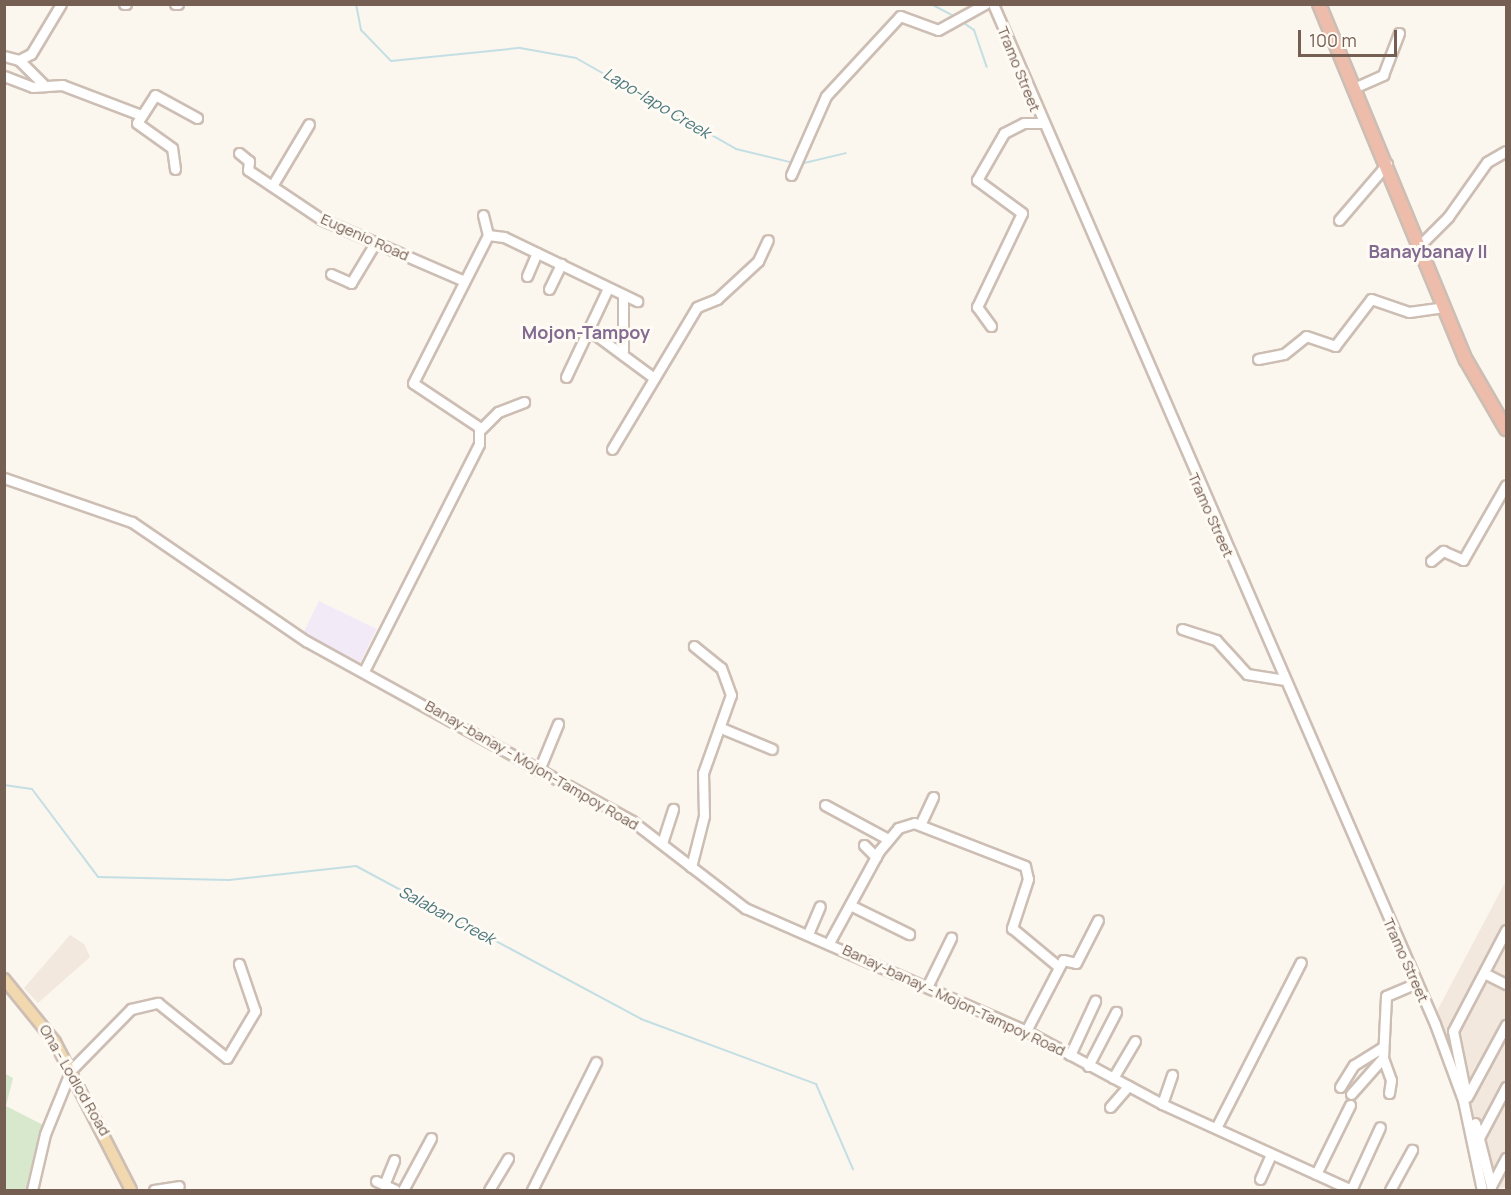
<!DOCTYPE html>
<html>
<head>
<meta charset="utf-8">
<style>
	body { margin:0 }
	#map { position:relative; width:1511px; height:1195px; overflow:hidden; background:#fbf6ee; font-family:Manrope,sans-serif }
	div>[style] { position:absolute }
	.residential>* { inset:0; background:#f2e8dd }
	.education>* { inset:0; background:#f3eaf8; transform-origin:0 0 }
	.green>* { inset:0; background:#d8e8cc }
	.stream>* { height:2px; margin:-1px; padding:0 1px; transform-origin:1px; border-radius:1px; background:#c3dfe4 }
	.roads { filter:drop-shadow(2px 0 #cdbeb4) drop-shadow(-2px 0 #cdbeb4) drop-shadow(0 2px #cdbeb4) drop-shadow(0 -2px #cdbeb4) }
	.minor>* { height:9px; margin:-4.5px; padding:0 4.5px; transform-origin:4.5px; border-radius:4.5px; background:#fff }
	.major>* { height:10px; margin:-5px; padding:0 5px; transform-origin:5px; border-radius:5px; background:#f2d8ae }
	.highway>* { height:12px; margin:-6px; padding:0 6px; transform-origin:6px; border-radius:6px; background:#eebcab }
	span { translate:-50% -50%; white-space:nowrap; text-align:center; line-height:1.15; -webkit-text-stroke:6px #fefaf4; paint-order:stroke }
	.street-label { font-size:15px; color:#755e52 }
	.water-label { font-size:16px; color:#4a777f; font-style:italic }
	.quarter-label { font-size:18px; color:#836a90; font-weight:700 }
	.frame { position:absolute; inset:0; border:6px solid #755e52; pointer-events:none }
	.scale { position:absolute; left:1298px; top:30px; width:99px; height:27px; box-sizing:border-box; border:3px solid #755e52; border-top:0; padding-left:8px; font-size:18px; line-height:21px; white-space:nowrap; color:#755e52; -webkit-text-stroke:4px #fefaf4; paint-order:stroke }
</style>
</head>
<body>
<div id="map">
	<div class="residential">
		<div style="clip-path:polygon(1506px 881px,1506px 1187px,1488px 1190px,1435px 1015px)"></div>
		<div style="clip-path:polygon(70px 935px,84px 944px,90px 957px,38px 1003px,24px 988px)"></div>
	</div>
	<div class="education">
		<div style="left:319px;top:601px;width:64px;height:38px;rotate:26deg"></div>
	</div>
	<div class="green">
		<div style="clip-path:polygon(4px 1073px,13px 1078px,6px 1106px,51px 1129px,35px 1190px,5px 1190px)"></div>
	</div>
	<div class="stream">
		<div style="left:356px;top:4px;width:26px;rotate:79deg"></div>
		<div style="left:361px;top:30px;width:43px;rotate:45.9deg"></div>
		<div style="left:391px;top:61px;width:130px;rotate:-5.8deg"></div>
		<div style="left:520px;top:48px;width:57px;rotate:10.1deg"></div>
		<div style="left:576px;top:58px;width:184px;rotate:29.6deg"></div>
		<div style="left:736px;top:149px;width:60px;rotate:13.6deg"></div>
		<div style="left:931px;top:4px;width:26px;rotate:28deg"></div>
		<div style="left:961px;top:21px;width:16px;rotate:35deg"></div>
		<div style="left:974px;top:30px;width:39px;rotate:71deg"></div>
		<div style="left:800px;top:164px;width:47px;rotate:-13.4deg"></div>
		<div style="left:4px;top:785px;width:28px;rotate:8deg"></div>
		<div style="left:32px;top:789px;width:110px;rotate:53.1deg"></div>
		<div style="left:98px;top:877px;width:131px;rotate:1.3deg"></div>
		<div style="left:229px;top:880px;width:128px;rotate:-6.3deg"></div>
		<div style="left:356px;top:866px;width:323px;rotate:28.2deg"></div>
		<div style="left:641px;top:1019px;width:187px;rotate:20.4deg"></div>
		<div style="left:816px;top:1084px;width:93px;rotate:66.5deg"></div>
	</div>
	<div class="roads">
		<div class="minor">
			<div style="left:124px;top:4px;width:2px"></div>
			<div style="left:175px;top:4px;width:3px"></div>
			<div style="left:993px;top:4px;width:1112px;rotate:66.57deg"></div>
			<div style="left:1435px;top:1024px;width:81px;rotate:69.8deg"></div>
			<div style="left:1463px;top:1100px;width:92px;rotate:78.1deg"></div>
			<div style="left:4px;top:56px;width:16px;rotate:15deg"></div>
			<div style="left:19px;top:60px;width:13px;rotate:-27deg"></div>
			<div style="left:31px;top:54px;width:58px;rotate:-59deg"></div>
			<div style="left:19px;top:60px;width:37px;rotate:45deg"></div>
			<div style="left:4px;top:76px;width:31px;rotate:21deg"></div>
			<div style="left:33px;top:87px;width:29px;rotate:-4deg"></div>
			<div style="left:62px;top:85px;width:85px;rotate:20.8deg"></div>
			<div style="left:1356px;top:87px;width:30px;rotate:-24deg"></div>
			<div style="left:1383px;top:75px;width:45px;rotate:-69.1deg"></div>
			<div style="left:239px;top:153px;width:13px;rotate:39deg"></div>
			<div style="left:249px;top:161px;width:9px;rotate:96deg"></div>
			<div style="left:248px;top:170px;width:88px;rotate:33.9deg"></div>
			<div style="left:321px;top:219px;width:154px;rotate:23.4deg"></div>
			<div style="left:175px;top:169px;width:21px;rotate:-98deg"></div>
			<div style="left:172px;top:148px;width:43px;rotate:-144.5deg"></div>
			<div style="left:137px;top:123px;width:33px;rotate:-57deg"></div>
			<div style="left:155px;top:95px;width:48px;rotate:28.7deg"></div>
			<div style="left:791px;top:175px;width:86px;rotate:-66.1deg"></div>
			<div style="left:826px;top:96px;width:109px;rotate:-47.2deg"></div>
			<div style="left:900px;top:16px;width:40px;rotate:20.2deg"></div>
			<div style="left:938px;top:30px;width:54px;rotate:-29deg"></div>
			<div style="left:272px;top:186px;width:72px;rotate:-59.2deg"></div>
			<div style="left:483px;top:215px;width:21px;rotate:76deg"></div>
			<div style="left:1339px;top:220px;width:74px;rotate:-49.4deg"></div>
			<div style="left:488px;top:235px;width:16px;rotate:7deg"></div>
			<div style="left:504px;top:237px;width:148px;rotate:25.7deg"></div>
			<div style="left:1420px;top:245px;width:40px;rotate:-45deg"></div>
			<div style="left:1448px;top:217px;width:67px;rotate:-54.7deg"></div>
			<div style="left:1487px;top:162px;width:22px;rotate:-30deg"></div>
			<div style="left:331px;top:274px;width:22px;rotate:24deg"></div>
			<div style="left:351px;top:283px;width:47px;rotate:-59deg"></div>
			<div style="left:527px;top:276px;width:25px;rotate:-67deg"></div>
			<div style="left:549px;top:289px;width:28px;rotate:-64deg"></div>
			<div style="left:623px;top:295px;width:56px;rotate:90deg"></div>
			<div style="left:991px;top:326px;width:24px;rotate:-126deg"></div>
			<div style="left:977px;top:307px;width:104px;rotate:-64.4deg"></div>
			<div style="left:1022px;top:213px;width:56px;rotate:-143.7deg"></div>
			<div style="left:977px;top:180px;width:54px;rotate:-60.1deg"></div>
			<div style="left:1004px;top:133px;width:22px;rotate:-27deg"></div>
			<div style="left:1024px;top:123px;width:17px"></div>
			<div style="left:589px;top:330px;width:81px;rotate:36.4deg"></div>
			<div style="left:1258px;top:359px;width:26px;rotate:-11deg"></div>
			<div style="left:1284px;top:354px;width:28px;rotate:-39deg"></div>
			<div style="left:1306px;top:336px;width:31px;rotate:19deg"></div>
			<div style="left:1335px;top:346px;width:59px;rotate:-52.5deg"></div>
			<div style="left:1371px;top:299px;width:40px;rotate:18.9deg"></div>
			<div style="left:1409px;top:312px;width:35px;rotate:-8deg"></div>
			<div style="left:566px;top:377px;width:98px;rotate:-64.7deg"></div>
			<div style="left:481px;top:429px;width:24px;rotate:-45deg"></div>
			<div style="left:498px;top:412px;width:28px;rotate:-21deg"></div>
			<div style="left:612px;top:449px;width:165px;rotate:-59.1deg"></div>
			<div style="left:697px;top:307px;width:22px;rotate:-22deg"></div>
			<div style="left:717px;top:299px;width:56px;rotate:-42.8deg"></div>
			<div style="left:758px;top:261px;width:23px;rotate:-65deg"></div>
			<div style="left:4px;top:478px;width:135px;rotate:19deg"></div>
			<div style="left:132px;top:522px;width:211px;rotate:34.4deg"></div>
			<div style="left:306px;top:641px;width:372px;rotate:28.9deg"></div>
			<div style="left:632px;top:821px;width:143px;rotate:37.6deg"></div>
			<div style="left:745px;top:908px;width:307px;rotate:23.6deg"></div>
			<div style="left:1026px;top:1031px;width:154px;rotate:28.2deg"></div>
			<div style="left:1162px;top:1104px;width:209px;rotate:24.4deg"></div>
			<div style="left:1431px;top:561px;width:16px;rotate:-40deg"></div>
			<div style="left:1443px;top:551px;width:22px;rotate:24deg"></div>
			<div style="left:1463px;top:560px;width:86px;rotate:-60.2deg"></div>
			<div style="left:1182px;top:629px;width:36px;rotate:18deg"></div>
			<div style="left:1216px;top:640px;width:46px;rotate:47.6deg"></div>
			<div style="left:1247px;top:674px;width:37px;rotate:9deg"></div>
			<div style="left:365px;top:669px;width:252px;rotate:-63.1deg"></div>
			<div style="left:479px;top:444px;width:17px;rotate:-90deg"></div>
			<div style="left:479px;top:427px;width:79px;rotate:-146.3deg"></div>
			<div style="left:413px;top:383px;width:166px;rotate:-63.1deg"></div>
			<div style="left:721px;top:728px;width:55px;rotate:22.4deg"></div>
			<div style="left:539px;top:770px;width:50px;rotate:-67.6deg"></div>
			<div style="left:825px;top:805px;width:72px;rotate:28.4deg"></div>
			<div style="left:920px;top:825px;width:31px;rotate:-65deg"></div>
			<div style="left:662px;top:843px;width:36px;rotate:-72deg"></div>
			<div style="left:864px;top:845px;width:17px;rotate:45deg"></div>
			<div style="left:691px;top:867px;width:53px;rotate:-75.7deg"></div>
			<div style="left:704px;top:816px;width:43px;rotate:-91.3deg"></div>
			<div style="left:703px;top:773px;width:83px;rotate:-70.3deg"></div>
			<div style="left:731px;top:695px;width:29px;rotate:-110deg"></div>
			<div style="left:721px;top:668px;width:35px;rotate:-141deg"></div>
			<div style="left:850px;top:905px;width:66px;rotate:26.2deg"></div>
			<div style="left:808px;top:934px;width:30px;rotate:-67deg"></div>
			<div style="left:830px;top:941px;width:102px;rotate:-61.4deg"></div>
			<div style="left:879px;top:851px;width:30px;rotate:-50deg"></div>
			<div style="left:898px;top:828px;width:17px;rotate:-17deg"></div>
			<div style="left:914px;top:823px;width:119px;rotate:21.2deg"></div>
			<div style="left:1025px;top:866px;width:13px;rotate:77deg"></div>
			<div style="left:1028px;top:879px;width:52px;rotate:108.1deg"></div>
			<div style="left:1012px;top:928px;width:61px;rotate:39.7deg"></div>
			<div style="left:1484px;top:973px;width:25px;rotate:27deg"></div>
			<div style="left:927px;top:987px;width:55px;rotate:-63.9deg"></div>
			<div style="left:1026px;top:1031px;width:80px;rotate:-62.5deg"></div>
			<div style="left:1063px;top:960px;width:13px;rotate:13deg"></div>
			<div style="left:1076px;top:963px;width:48px;rotate:-62.9deg"></div>
			<div style="left:1070px;top:1055px;width:60px;rotate:-65.2deg"></div>
			<div style="left:1088px;top:1066px;width:61px;rotate:-62.6deg"></div>
			<div style="left:1113px;top:1078px;width:43px;rotate:-59.3deg"></div>
			<div style="left:1340px;top:1087px;width:26px;rotate:-58deg"></div>
			<div style="left:1354px;top:1065px;width:34px;rotate:-32deg"></div>
			<div style="left:1465px;top:1090px;width:60px;rotate:-101.5deg"></div>
			<div style="left:1453px;top:1031px;width:114px;rotate:-62.3deg"></div>
			<div style="left:1389px;top:1093px;width:13px;rotate:-81deg"></div>
			<div style="left:1391px;top:1080px;width:23px;rotate:-110deg"></div>
			<div style="left:1383px;top:1058px;width:62px;rotate:-87.2deg"></div>
			<div style="left:1386px;top:996px;width:33px;rotate:-23deg"></div>
			<div style="left:1351px;top:1094px;width:48px;rotate:-48.4deg"></div>
			<div style="left:1467px;top:1097px;width:82px;rotate:-61.6deg"></div>
			<div style="left:1162px;top:1104px;width:31px;rotate:-71deg"></div>
			<div style="left:1110px;top:1107px;width:28px;rotate:-49deg"></div>
			<div style="left:1475px;top:1123px;width:65px;rotate:75.7deg"></div>
			<div style="left:1491px;top:1186px;width:32px;rotate:-62deg"></div>
			<div style="left:1216px;top:1128px;width:186px;rotate:-62.9deg"></div>
			<div style="left:1479px;top:1138px;width:58px;rotate:-62.1deg"></div>
			<div style="left:1316px;top:1174px;width:77px;rotate:-63.8deg"></div>
			<div style="left:1260px;top:1179px;width:27px;rotate:-66deg"></div>
			<div style="left:376px;top:1181px;width:21px;rotate:25deg"></div>
			<div style="left:384px;top:1185px;width:27px;rotate:-68deg"></div>
			<div style="left:32px;top:1190px;width:57px;rotate:-76.9deg"></div>
			<div style="left:45px;top:1134px;width:69px;rotate:-67.9deg"></div>
			<div style="left:71px;top:1070px;width:86px;rotate:-45.5deg"></div>
			<div style="left:131px;top:1009px;width:28px;rotate:-13deg"></div>
			<div style="left:158px;top:1003px;width:88px;rotate:38.6deg"></div>
			<div style="left:227px;top:1058px;width:55px;rotate:-59.2deg"></div>
			<div style="left:255px;top:1011px;width:50px;rotate:-108.8deg"></div>
			<div style="left:154px;top:1190px;width:25px;rotate:-9deg"></div>
			<div style="left:403px;top:1190px;width:59px;rotate:-61.7deg"></div>
			<div style="left:489px;top:1190px;width:37px;rotate:-59deg"></div>
			<div style="left:532px;top:1190px;width:143px;rotate:-63.4deg"></div>
			<div style="left:1351px;top:1190px;width:69px;rotate:-65.3deg"></div>
			<div style="left:1390px;top:1190px;width:46px;rotate:-61.2deg"></div>
		</div>
		<div class="major">
			<div style="left:4px;top:979px;width:81px;rotate:51deg"></div>
			<div style="left:55px;top:1042px;width:166px;rotate:62.8deg"></div>
		</div>
		<div class="highway">
			<div style="left:1319px;top:4px;width:385px;rotate:67.6deg"></div>
			<div style="left:1466px;top:360px;width:80px;rotate:59.9deg"></div>
		</div>
	</div>
	<div class="street-label">
		<span style="left:1019px;top:69px;rotate:68deg">Tramo Street</span>
		<span style="left:365px;top:237px;rotate:24deg">Eugenio Road</span>
		<span style="left:1211px;top:515px;rotate:66deg">Tramo Street</span>
		<span style="left:532px;top:765px;rotate:30deg">Banay-banay - Mojon-Tampoy Road</span>
		<span style="left:1406px;top:960px;rotate:66deg">Tramo Street</span>
		<span style="left:954px;top:1000px;rotate:25deg">Banay-banay - Mojon-Tampoy Road</span>
		<span style="left:75px;top:1080px;rotate:60deg">Ona - Lodlod Road</span>
	</div>
	<div class="water-label">
		<span style="left:657px;top:103px;rotate:31deg">Lapo-lapo Creek</span>
		<span style="left:447px;top:915px;rotate:28deg">Salaban Creek</span>
	</div>
	<div class="quarter-label">
		<span style="left:1428px;top:251px">Banaybanay II</span>
		<span style="left:586px;top:332px">Mojon-Tampoy</span>
	</div>
	<div class="frame"></div>
	<div class="scale">100 m</div>
</div>
</body>
</html>
